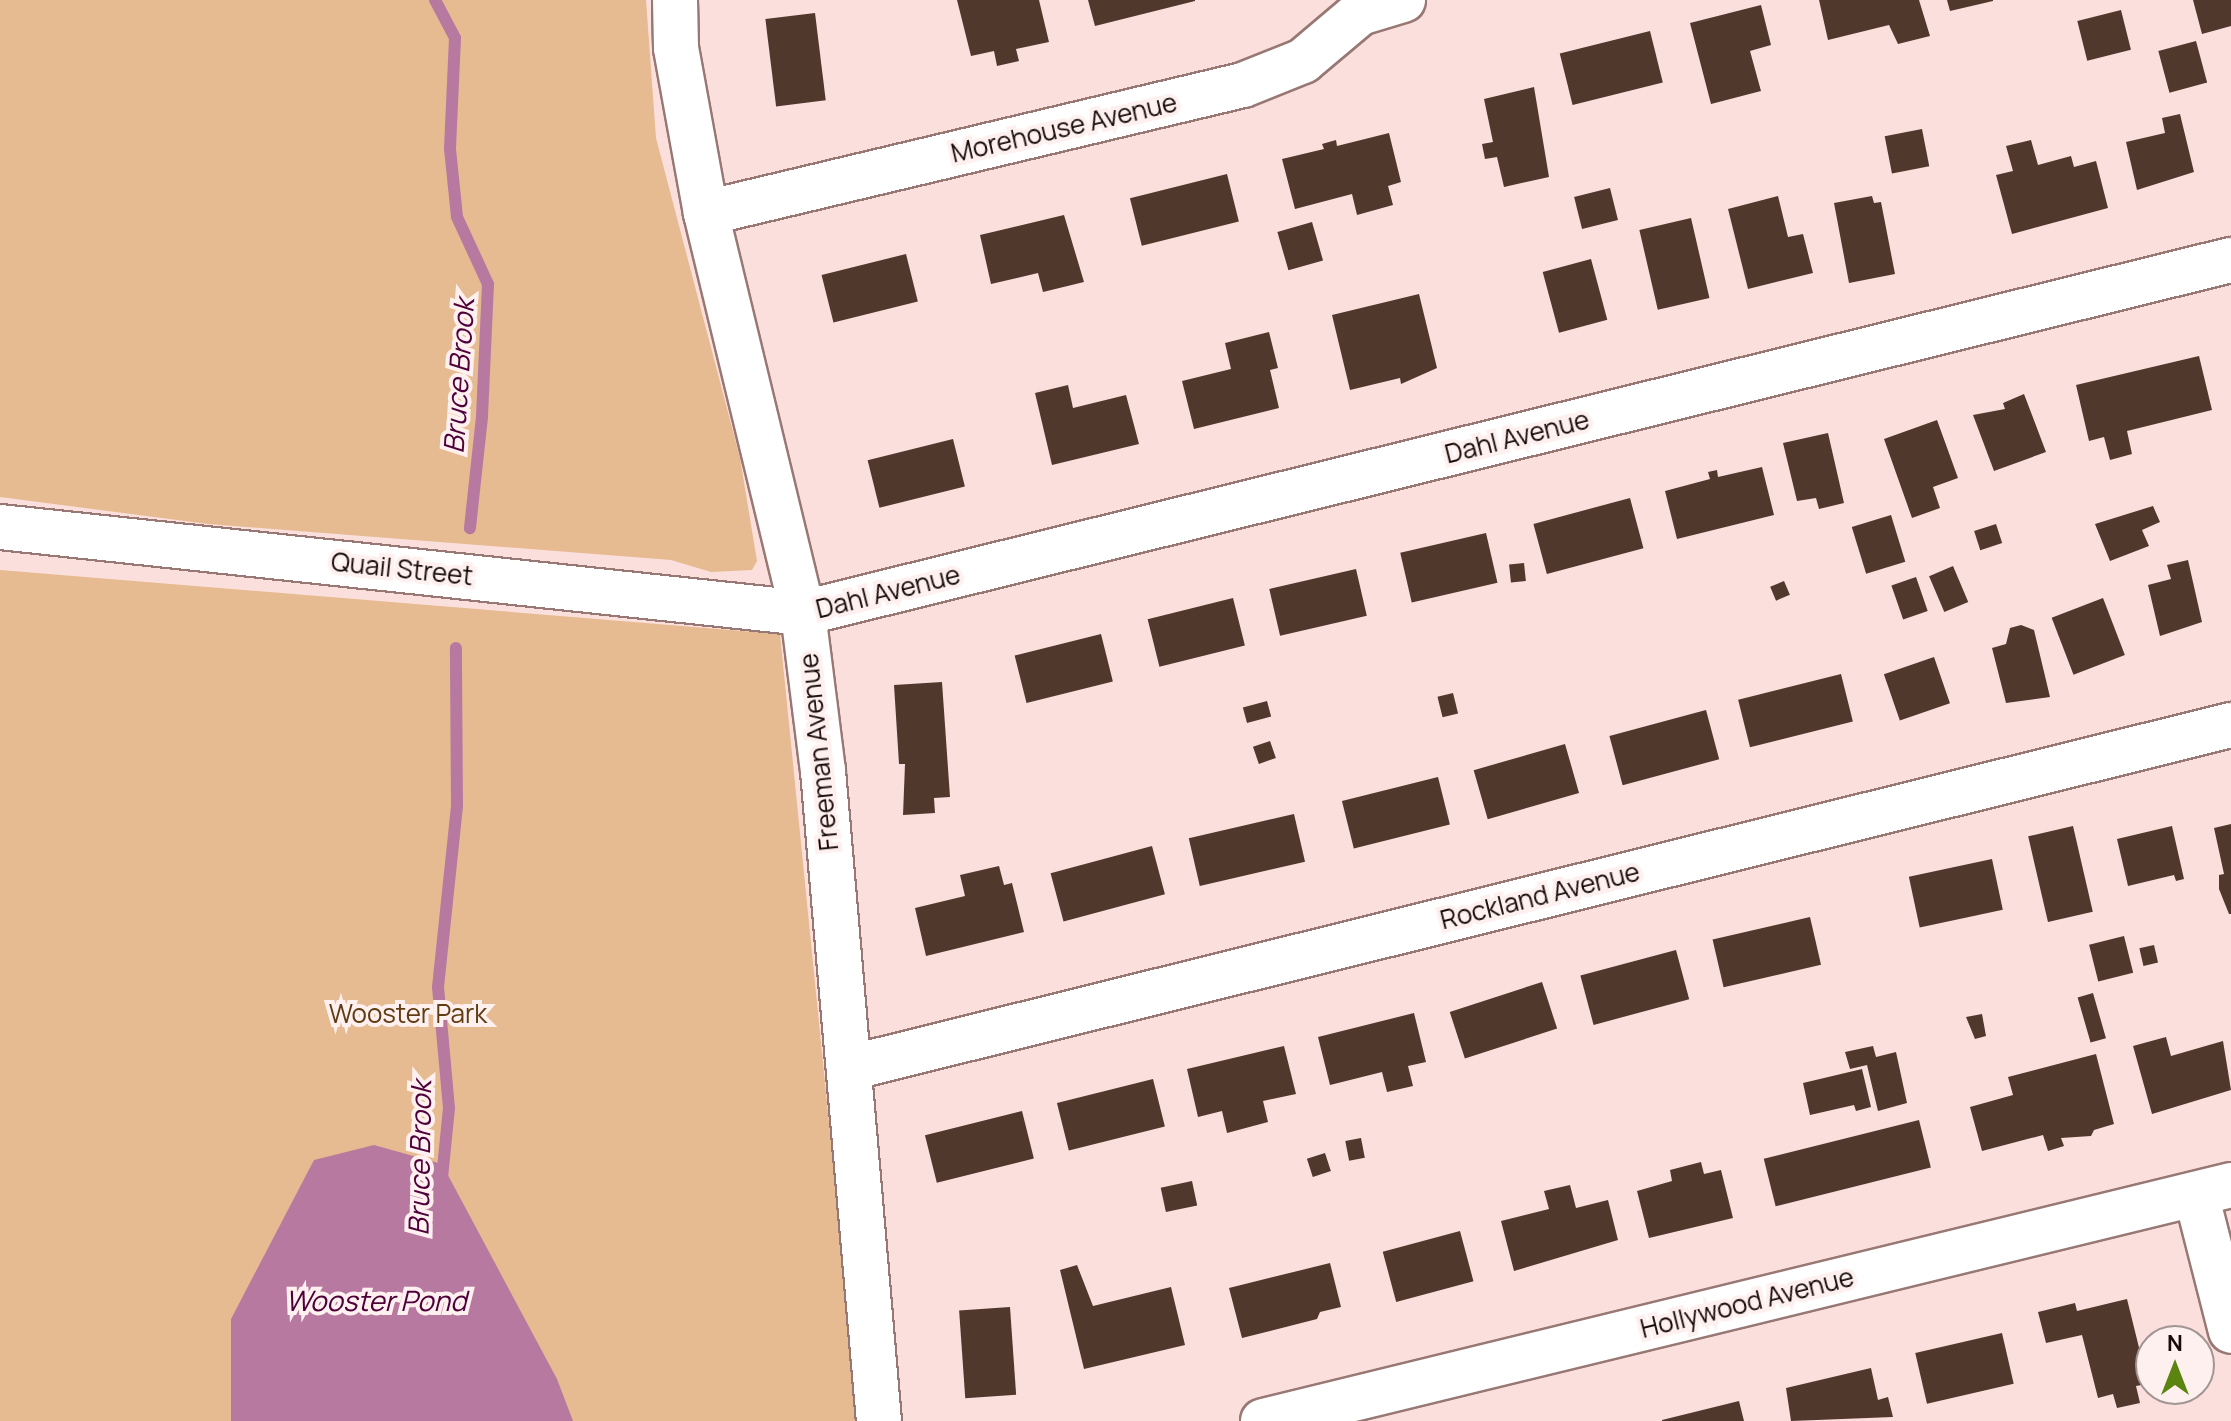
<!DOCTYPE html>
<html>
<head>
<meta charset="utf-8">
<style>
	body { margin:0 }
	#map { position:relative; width:2231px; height:1421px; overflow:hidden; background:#fbdfdc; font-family:Manrope,sans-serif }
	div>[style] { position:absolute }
	.green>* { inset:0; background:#e6bb91 }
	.water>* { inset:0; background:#b879a1 }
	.stream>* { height:12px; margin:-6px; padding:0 6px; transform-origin:6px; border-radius:6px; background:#b879a1 }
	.building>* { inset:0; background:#50382d; transform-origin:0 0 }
	.roads { filter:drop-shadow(2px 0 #987875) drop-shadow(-2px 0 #987875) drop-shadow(0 2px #987875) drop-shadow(0 -2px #987875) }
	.minor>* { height:44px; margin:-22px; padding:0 22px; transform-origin:22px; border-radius:22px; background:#fff }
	span { translate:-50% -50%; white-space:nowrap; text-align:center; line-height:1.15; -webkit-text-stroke:8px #fef0ef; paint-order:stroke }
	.street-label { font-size:26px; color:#160b0a }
	.park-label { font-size:26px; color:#603c12 }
	.water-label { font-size:28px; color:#4e003b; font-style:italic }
	.north { position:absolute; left:2135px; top:1325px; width:80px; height:80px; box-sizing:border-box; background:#fef0ef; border:2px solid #a19493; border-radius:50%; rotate:0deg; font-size:22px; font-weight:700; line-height:32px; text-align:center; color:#160b0a }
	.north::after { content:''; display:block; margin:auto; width:28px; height:36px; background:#5b8510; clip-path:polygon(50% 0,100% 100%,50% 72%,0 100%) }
</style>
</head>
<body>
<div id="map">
	<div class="green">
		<div style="clip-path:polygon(0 0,646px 0,656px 138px,740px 458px,757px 561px,752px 570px,711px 572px,671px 560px,208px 524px,0 497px)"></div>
		<div style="clip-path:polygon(0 570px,780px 634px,859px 1421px,0 1421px)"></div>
	</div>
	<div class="water">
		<div style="clip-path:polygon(374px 1145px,442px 1164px,557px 1379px,573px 1421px,231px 1421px,231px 1319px,314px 1160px)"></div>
	</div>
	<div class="stream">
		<div style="left:435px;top:0;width:43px;rotate:62.2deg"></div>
		<div style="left:455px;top:38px;width:111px;rotate:92.6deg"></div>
		<div style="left:450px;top:149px;width:68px;rotate:84.1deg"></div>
		<div style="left:457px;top:217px;width:74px;rotate:65.2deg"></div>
		<div style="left:488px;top:284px;width:133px;rotate:92.6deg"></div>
		<div style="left:482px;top:417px;width:112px;rotate:96.2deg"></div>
		<div style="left:442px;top:1178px;width:70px;rotate:-84.3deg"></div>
		<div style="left:449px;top:1108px;width:121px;rotate:-95.2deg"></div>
		<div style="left:438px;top:987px;width:181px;rotate:-84deg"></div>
		<div style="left:457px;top:807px;width:159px;rotate:-90.4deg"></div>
	</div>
	<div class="building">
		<div style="clip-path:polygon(957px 0,1039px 0,1049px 42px,1016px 49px,1019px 61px,997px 66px,994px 51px,971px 56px)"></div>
		<div style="clip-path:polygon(1088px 0,1195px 0,1195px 1px,1095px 26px)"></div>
		<div style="clip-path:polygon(1819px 0,1919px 0,1930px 36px,1898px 44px,1889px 25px,1828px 40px)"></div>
		<div style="clip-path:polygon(1947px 0,1993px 0,1993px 1px,1950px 11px)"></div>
		<div style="clip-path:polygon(2193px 0,2231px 0,2231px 26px,2202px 34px)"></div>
		<div style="clip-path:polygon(1761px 5px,1771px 45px,1750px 51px,1761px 91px,1711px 104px,1690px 23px)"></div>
		<div style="left:2121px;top:10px;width:41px;height:45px;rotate:76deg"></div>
		<div style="left:815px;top:13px;width:88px;height:50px;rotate:83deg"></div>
		<div style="left:1650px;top:31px;width:53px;height:93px;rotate:76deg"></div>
		<div style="left:2196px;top:41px;width:43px;height:39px;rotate:75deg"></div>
		<div style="clip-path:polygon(1534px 87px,1549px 177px,1504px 187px,1497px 157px,1485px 159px,1482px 144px,1493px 142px,1484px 99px)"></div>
		<div style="clip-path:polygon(2180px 114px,2194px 172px,2137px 190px,2126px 142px,2165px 133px,2162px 118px)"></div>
		<div style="left:1922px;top:129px;width:38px;height:38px;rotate:79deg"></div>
		<div style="clip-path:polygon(1389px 133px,1401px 182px,1388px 186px,1393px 205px,1357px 215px,1352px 194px,1295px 209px,1282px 159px,1324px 149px,1322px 144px,1336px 140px,1337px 146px)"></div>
		<div style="clip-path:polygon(2031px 140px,2038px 165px,2071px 156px,2074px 167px,2096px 161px,2108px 208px,2012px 234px,1996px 175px,2013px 171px,2006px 146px)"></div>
		<div style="left:1227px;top:174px;width:49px;height:100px;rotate:76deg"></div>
		<div style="left:1610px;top:188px;width:33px;height:37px;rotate:76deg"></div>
		<div style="clip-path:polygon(1778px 196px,1788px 237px,1803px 234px,1813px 273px,1748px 289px,1728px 209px)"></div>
		<div style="clip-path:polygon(1872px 196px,1874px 203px,1881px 202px,1895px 274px,1849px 283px,1834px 203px)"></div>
		<div style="clip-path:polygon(1064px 215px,1084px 282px,1043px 292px,1038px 273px,991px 284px,980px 235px)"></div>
		<div style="left:1691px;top:218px;width:82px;height:53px;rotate:77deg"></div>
		<div style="left:1312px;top:222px;width:40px;height:36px;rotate:74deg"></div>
		<div style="left:906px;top:254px;width:49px;height:87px;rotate:76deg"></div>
		<div style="left:1591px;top:259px;width:63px;height:50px;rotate:75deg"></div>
		<div style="clip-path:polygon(1419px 294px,1437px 368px,1401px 384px,1400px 378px,1350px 390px,1332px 315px)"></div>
		<div style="clip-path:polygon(1269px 332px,1278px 368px,1270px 370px,1279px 408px,1194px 429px,1182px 381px,1231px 369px,1225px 343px)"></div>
		<div style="clip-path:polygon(2199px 356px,2212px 410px,2127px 431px,2132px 454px,2110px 460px,2104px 437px,2089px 441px,2076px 385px)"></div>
		<div style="clip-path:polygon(1068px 385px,1073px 408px,1126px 395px,1139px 444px,1052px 465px,1035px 393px)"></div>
		<div style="clip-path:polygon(2024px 394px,2046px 452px,1994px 471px,1973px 415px,2005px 409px,2003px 403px)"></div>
		<div style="clip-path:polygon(1937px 420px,1958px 478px,1933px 487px,1940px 508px,1912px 518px,1884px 439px)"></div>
		<div style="clip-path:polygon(1828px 433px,1844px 503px,1819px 509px,1816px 498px,1797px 501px,1783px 443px)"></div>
		<div style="left:953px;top:439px;width:49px;height:88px;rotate:76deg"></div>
		<div style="clip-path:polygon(1762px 467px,1774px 515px,1677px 539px,1665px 491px,1710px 479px,1708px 472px,1717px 470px,1718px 477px)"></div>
		<div style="left:1630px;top:498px;width:52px;height:100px;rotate:75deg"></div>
		<div style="clip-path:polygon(2153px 506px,2160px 522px,2142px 530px,2149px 546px,2110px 561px,2095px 524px)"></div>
		<div style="left:1891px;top:515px;width:49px;height:41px;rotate:73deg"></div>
		<div style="left:1996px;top:524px;width:20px;height:23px;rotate:72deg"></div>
		<div style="left:1486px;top:533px;width:51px;height:88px;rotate:77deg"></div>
		<div style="clip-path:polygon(2188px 560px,2202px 622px,2160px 636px,2148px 585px,2171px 579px,2167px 565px)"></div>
		<div style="left:1524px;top:563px;width:18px;height:15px;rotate:84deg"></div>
		<div style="left:1953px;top:566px;width:39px;height:26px;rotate:67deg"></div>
		<div style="left:1356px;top:569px;width:48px;height:89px;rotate:77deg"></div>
		<div style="left:1916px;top:577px;width:36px;height:26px;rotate:71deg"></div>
		<div style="left:1784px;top:581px;width:15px;height:15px;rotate:67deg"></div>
		<div style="left:1233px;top:598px;width:49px;height:88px;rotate:76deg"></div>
		<div style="left:2103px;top:598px;width:61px;height:55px;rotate:69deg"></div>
		<div style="clip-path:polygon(2021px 625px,2034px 630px,2050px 697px,2006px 703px,1992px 648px,2006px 644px,2010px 628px)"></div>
		<div style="left:1101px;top:634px;width:49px;height:89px;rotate:76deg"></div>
		<div style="left:1934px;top:657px;width:49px;height:53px;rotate:71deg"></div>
		<div style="left:1841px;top:674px;width:49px;height:106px;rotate:76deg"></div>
		<div style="clip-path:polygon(942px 682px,950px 797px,934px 798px,935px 813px,903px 815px,905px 764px,899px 764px,894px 685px)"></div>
		<div style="left:1453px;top:693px;width:21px;height:16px;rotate:76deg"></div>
		<div style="left:1267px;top:701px;width:16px;height:25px;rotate:75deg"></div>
		<div style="left:1706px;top:710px;width:51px;height:100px;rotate:75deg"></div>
		<div style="left:1270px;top:741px;width:18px;height:18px;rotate:71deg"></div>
		<div style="left:1565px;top:744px;width:51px;height:95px;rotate:74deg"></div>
		<div style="left:1438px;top:777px;width:49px;height:99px;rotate:76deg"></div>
		<div style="left:1294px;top:814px;width:49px;height:108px;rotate:77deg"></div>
		<div style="clip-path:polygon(2231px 824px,2231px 914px,2229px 914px,2219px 889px,2219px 875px,2224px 874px,2214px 828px)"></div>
		<div style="left:2073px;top:826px;width:88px;height:46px;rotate:77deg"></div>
		<div style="clip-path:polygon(2172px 826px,2184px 879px,2176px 881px,2174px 875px,2128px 886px,2117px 839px)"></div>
		<div style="left:1152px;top:846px;width:50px;height:105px;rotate:75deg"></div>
		<div style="left:1992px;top:859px;width:52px;height:85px;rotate:78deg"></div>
		<div style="clip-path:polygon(999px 866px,1004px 885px,1012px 883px,1024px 932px,926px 956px,915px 908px,965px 896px,960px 875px)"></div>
		<div style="left:1810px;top:917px;width:49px;height:100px;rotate:77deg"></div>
		<div style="left:2124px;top:936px;width:38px;height:36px;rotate:76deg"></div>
		<div style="left:2154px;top:945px;width:18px;height:15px;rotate:77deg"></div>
		<div style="left:1676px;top:950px;width:51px;height:99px;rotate:75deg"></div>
		<div style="left:1542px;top:982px;width:49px;height:97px;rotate:72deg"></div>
		<div style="left:2093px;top:993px;width:47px;height:16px;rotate:74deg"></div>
		<div style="clip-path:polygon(1414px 1013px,1426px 1062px,1408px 1066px,1413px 1086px,1387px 1092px,1382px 1072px,1330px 1085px,1318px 1037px)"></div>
		<div style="clip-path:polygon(1982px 1014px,1986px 1036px,1975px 1039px,1966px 1017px)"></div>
		<div style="clip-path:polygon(2166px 1037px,2171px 1056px,2223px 1041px,2231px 1090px,2152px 1114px,2133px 1046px)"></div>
		<div style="clip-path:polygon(1284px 1046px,1296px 1094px,1263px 1101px,1268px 1122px,1227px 1133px,1222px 1111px,1198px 1117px,1187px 1069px)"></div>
		<div style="clip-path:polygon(1873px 1046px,1876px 1057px,1896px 1052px,1907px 1103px,1878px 1111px,1867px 1065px,1850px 1069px,1845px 1052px)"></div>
		<div style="clip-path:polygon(2096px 1054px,2114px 1124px,2094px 1130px,2091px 1136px,2061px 1138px,2064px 1146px,2048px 1151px,2043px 1135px,1982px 1151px,1970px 1107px,2013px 1095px,2008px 1077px)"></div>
		<div style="clip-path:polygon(1862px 1069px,1871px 1107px,1856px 1111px,1854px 1105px,1810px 1115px,1803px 1083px)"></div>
		<div style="left:1153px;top:1079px;width:49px;height:99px;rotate:76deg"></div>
		<div style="left:1022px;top:1111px;width:49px;height:100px;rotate:76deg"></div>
		<div style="left:1919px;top:1120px;width:49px;height:160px;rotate:76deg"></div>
		<div style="left:1361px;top:1138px;width:20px;height:16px;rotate:79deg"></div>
		<div style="left:1325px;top:1153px;width:19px;height:19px;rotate:72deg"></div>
		<div style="clip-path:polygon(1701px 1162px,1704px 1174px,1721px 1170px,1733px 1218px,1649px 1238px,1637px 1191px,1672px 1181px,1670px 1170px)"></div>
		<div style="left:1192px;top:1181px;width:25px;height:32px;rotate:78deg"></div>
		<div style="clip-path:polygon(1570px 1185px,1576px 1208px,1608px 1200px,1618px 1240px,1514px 1271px,1501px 1221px,1549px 1209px,1544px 1191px)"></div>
		<div style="left:1460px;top:1231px;width:52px;height:80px;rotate:75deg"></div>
		<div style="clip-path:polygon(1330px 1263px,1341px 1307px,1320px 1312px,1317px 1319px,1242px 1338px,1229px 1288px)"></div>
		<div style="clip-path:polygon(1077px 1265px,1093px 1306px,1171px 1287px,1185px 1345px,1084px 1369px,1060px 1270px)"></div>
		<div style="clip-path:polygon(2127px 1299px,2148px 1384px,2136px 1386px,2140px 1403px,2117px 1408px,2113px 1394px,2098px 1398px,2082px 1335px,2046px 1343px,2038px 1312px,2075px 1303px,2077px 1311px)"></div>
		<div style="left:1010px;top:1307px;width:88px;height:51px;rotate:86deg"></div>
		<div style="left:2002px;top:1333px;width:52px;height:89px;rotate:77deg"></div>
		<div style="clip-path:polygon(1871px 1368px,1878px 1400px,1888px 1397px,1893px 1417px,1791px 1421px,1786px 1388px)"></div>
		<div style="clip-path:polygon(1739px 1401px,1744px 1421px,1662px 1421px,1662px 1420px)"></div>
	</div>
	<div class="roads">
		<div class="minor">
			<div style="left:675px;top:0;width:48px;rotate:88.8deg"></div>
			<div style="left:676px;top:48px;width:168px;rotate:79.7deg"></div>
			<div style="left:706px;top:213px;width:412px;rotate:76.4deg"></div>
			<div style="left:803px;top:613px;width:159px;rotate:82.8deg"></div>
			<div style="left:823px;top:771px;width:652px;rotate:85.08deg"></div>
			<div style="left:706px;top:213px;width:552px;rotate:-13.41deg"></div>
			<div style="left:1243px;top:85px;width:65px;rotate:-21.8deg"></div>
			<div style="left:1303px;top:61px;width:75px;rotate:-40.1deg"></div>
			<div style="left:1360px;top:13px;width:45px;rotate:-16.8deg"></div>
			<div style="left:0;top:527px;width:808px;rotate:6.11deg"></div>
			<div style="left:803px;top:613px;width:1471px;rotate:-13.89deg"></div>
			<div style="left:849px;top:1068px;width:1424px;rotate:-13.94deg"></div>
			<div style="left:2196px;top:1194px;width:141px;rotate:75.7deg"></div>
			<div style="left:1263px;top:1421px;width:996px;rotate:-13.7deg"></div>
		</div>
	</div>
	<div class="street-label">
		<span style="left:1064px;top:128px;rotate:-13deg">Morehouse Avenue</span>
		<span style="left:1517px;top:437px;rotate:-14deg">Dahl Avenue</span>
		<span style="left:402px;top:569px;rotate:6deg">Quail Street</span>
		<span style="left:888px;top:592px;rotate:-14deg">Dahl Avenue</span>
		<span style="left:819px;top:752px;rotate:-96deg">Freeman Avenue</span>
		<span style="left:1540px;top:896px;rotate:-14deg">Rockland Avenue</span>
		<span style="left:1747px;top:1303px;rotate:-14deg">Hollywood Avenue</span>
	</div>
	<div class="park-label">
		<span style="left:408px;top:1014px">Wooster Park</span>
	</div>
	<div class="water-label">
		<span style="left:458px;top:376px;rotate:-86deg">Bruce Brook</span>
		<span style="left:419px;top:1158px;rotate:-89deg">Bruce Brook</span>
		<span style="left:376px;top:1300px">Wooster Pond</span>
	</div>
	<div class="north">N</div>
</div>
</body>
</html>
